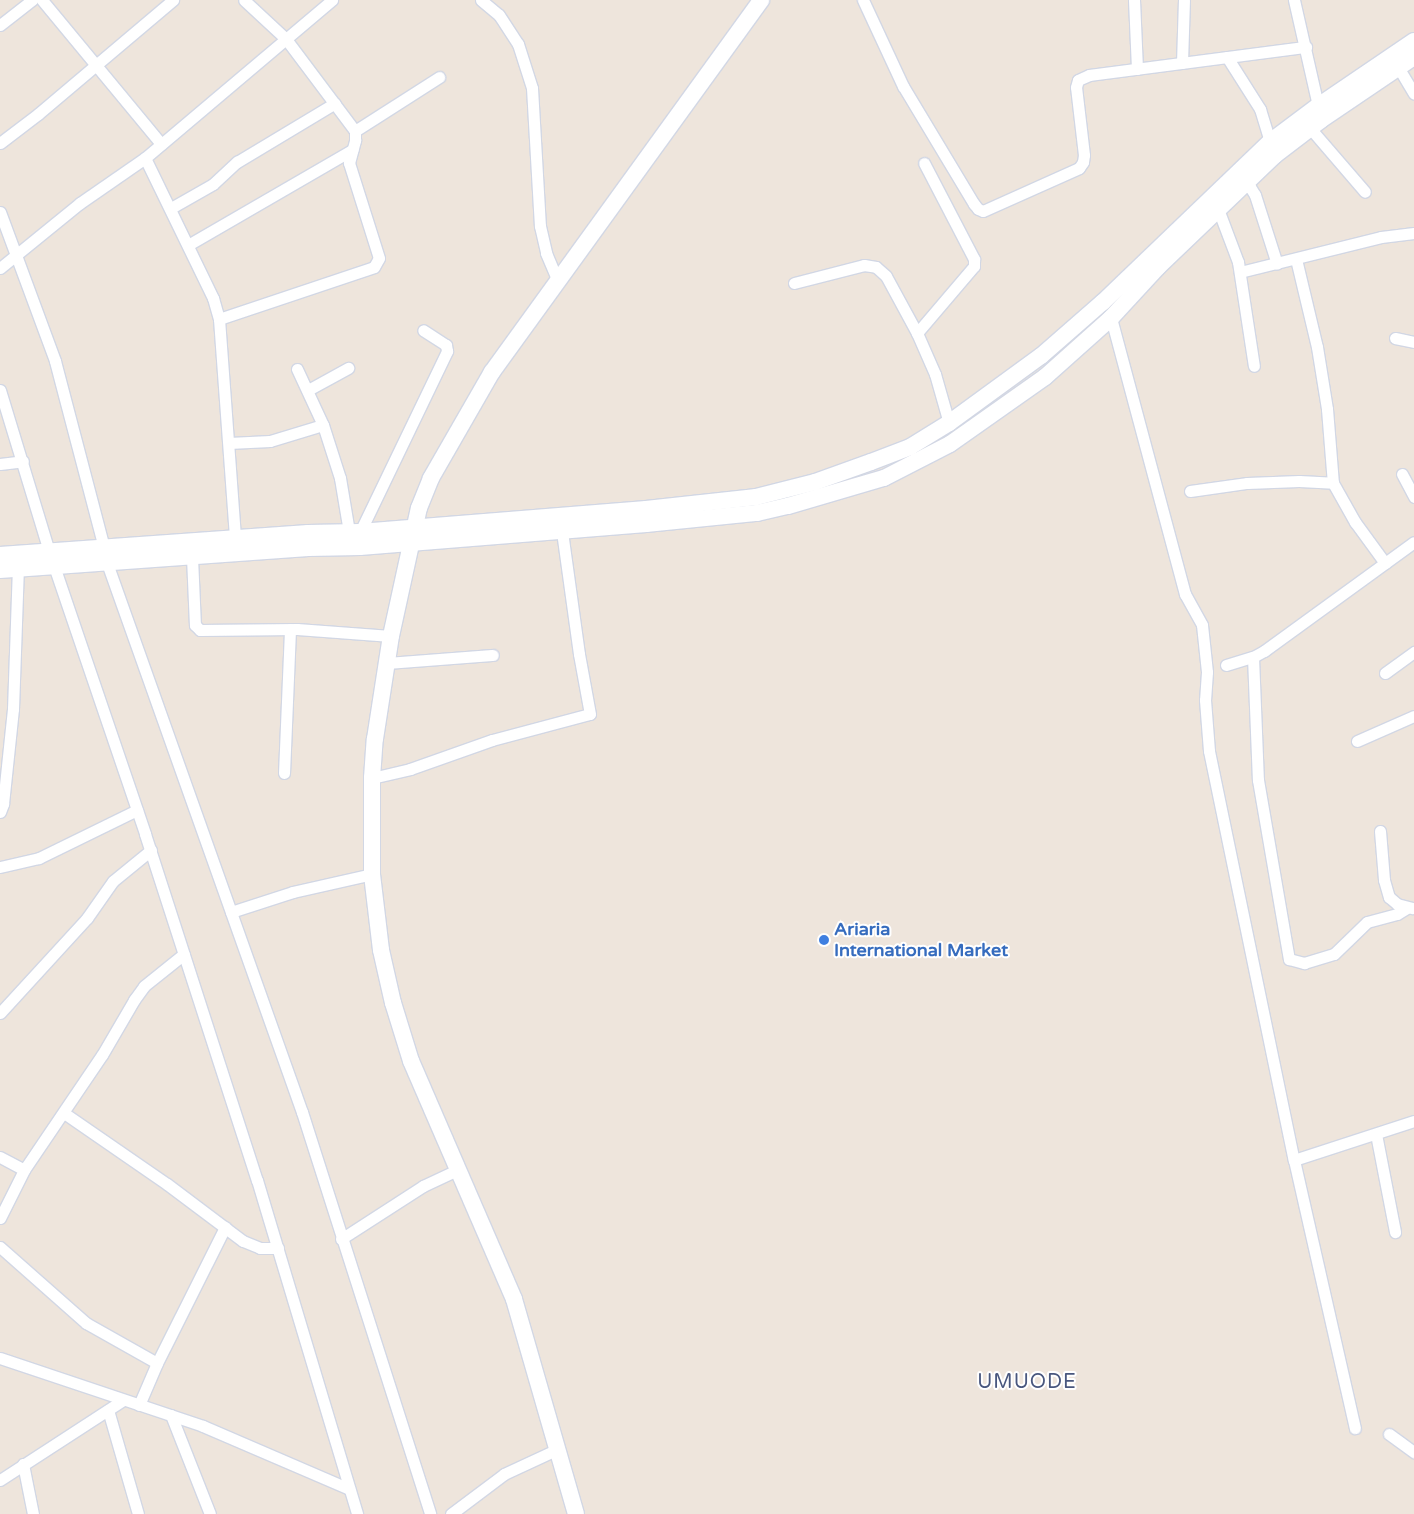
<!DOCTYPE html>
<html>
<head>
<meta charset="utf-8">
<style>
	body { margin:0 }
	#map { position:relative; width:1414px; height:1514px; overflow:hidden; background:#eee5dc; font-family:"Varela Round",sans-serif }
	div>[style] { position:absolute }
	.roads { filter:drop-shadow(1px 0 #d2d7e4) drop-shadow(-1px 0 #d2d7e4) drop-shadow(0 1px #d2d7e4) drop-shadow(0 -1px #d2d7e4) }
	.minor>* { height:11px; margin:-5.5px; padding:0 5.5px; transform-origin:5.5px; border-radius:5.5px; background:#fff }
	.secondary>* { height:16px; margin:-8px; padding:0 8px; transform-origin:8px; border-radius:8px; background:#fff }
	.dots>* { width:14px; height:14px; translate:-50% -50%; box-sizing:border-box; border:2px solid #fff; border-radius:50% }
	span { translate:-50% -50%; white-space:nowrap; text-align:center; line-height:1.15; -webkit-text-stroke:4px #fff; paint-order:stroke }
	.shop-label { font-size:18px; color:#366cbe; font-weight:700 }
	.left { translate:0 -50%; text-align:left }
	.quarter-label { font-size:20px; color:#49577e; letter-spacing:1px }
</style>
</head>
<body>
<div id="map">
	<div class="roads">
		<div class="minor">
			<div style="left:42px;top:0;width:187px;rotate:50.4deg"></div>
			<div style="left:481px;top:0;width:23px;rotate:40deg"></div>
			<div style="left:499px;top:15px;width:35px;rotate:57deg"></div>
			<div style="left:518px;top:44px;width:46px;rotate:72.3deg"></div>
			<div style="left:532px;top:88px;width:138px;rotate:86.7deg"></div>
			<div style="left:540px;top:226px;width:28px;rotate:77deg"></div>
			<div style="left:546px;top:253px;width:28px;rotate:67deg"></div>
			<div style="left:863px;top:0;width:95px;rotate:65.1deg"></div>
			<div style="left:903px;top:86px;width:138px;rotate:59deg"></div>
			<div style="left:974px;top:204px;width:6px;rotate:51deg"></div>
			<div style="left:978px;top:209px;width:5px;rotate:22deg"></div>
			<div style="left:983px;top:211px;width:105px;rotate:-24.1deg"></div>
			<div style="left:1079px;top:168px;width:7px;rotate:-56deg"></div>
			<div style="left:1083px;top:162px;width:7px;rotate:-82deg"></div>
			<div style="left:1084px;top:155px;width:68px;rotate:-96.7deg"></div>
			<div style="left:1076px;top:87px;width:7px;rotate:-74deg"></div>
			<div style="left:1078px;top:80px;width:12px;rotate:-24deg"></div>
			<div style="left:1089px;top:75px;width:219px;rotate:-7.4deg"></div>
			<div style="left:1134px;top:0;width:69px;rotate:87.5deg"></div>
			<div style="left:1294px;top:0;width:109px;rotate:77.2deg"></div>
			<div style="left:0;top:25px;width:41px;rotate:-38deg"></div>
			<div style="left:1227px;top:57px;width:62px;rotate:57.6deg"></div>
			<div style="left:1260px;top:109px;width:34px;rotate:73deg"></div>
			<div style="left:1182px;top:63px;width:63px;rotate:-88.2deg"></div>
			<div style="left:1398px;top:67px;width:31px;rotate:59deg"></div>
			<div style="left:1310px;top:128px;width:84px;rotate:49.3deg"></div>
			<div style="left:355px;top:131px;width:100px;rotate:-32.7deg"></div>
			<div style="left:0;top:143px;width:48px;rotate:-37.3deg"></div>
			<div style="left:38px;top:114px;width:177px;rotate:-40.2deg"></div>
			<div style="left:145px;top:158px;width:156px;rotate:64.1deg"></div>
			<div style="left:213px;top:298px;width:22px;rotate:74deg"></div>
			<div style="left:219px;top:319px;width:220px;rotate:85.8deg"></div>
			<div style="left:1241px;top:187px;width:9px"></div>
			<div style="left:1250px;top:187px;width:9px;rotate:58deg"></div>
			<div style="left:1255px;top:195px;width:72px;rotate:72.3deg"></div>
			<div style="left:171px;top:208px;width:48px;rotate:-29.7deg"></div>
			<div style="left:213px;top:184px;width:33px;rotate:-43deg"></div>
			<div style="left:237px;top:162px;width:114px;rotate:-31deg"></div>
			<div style="left:1218px;top:209px;width:57px;rotate:69.3deg"></div>
			<div style="left:1238px;top:262px;width:105px;rotate:81.3deg"></div>
			<div style="left:0;top:212px;width:159px;rotate:69.7deg"></div>
			<div style="left:55px;top:361px;width:193px;rotate:75.3deg"></div>
			<div style="left:188px;top:245px;width:190px;rotate:-30.1deg"></div>
			<div style="left:1296px;top:259px;width:90px;rotate:76.6deg"></div>
			<div style="left:1317px;top:347px;width:63px;rotate:80.8deg"></div>
			<div style="left:1327px;top:409px;width:74px;rotate:85.4deg"></div>
			<div style="left:1333px;top:483px;width:45px;rotate:60.6deg"></div>
			<div style="left:1355px;top:522px;width:51px;rotate:53.8deg"></div>
			<div style="left:0;top:268px;width:103px;rotate:-39.1deg"></div>
			<div style="left:80px;top:203px;width:79px;rotate:-34.7deg"></div>
			<div style="left:145px;top:158px;width:245px;rotate:-40.2deg"></div>
			<div style="left:1240px;top:272px;width:145px;rotate:-13.9deg"></div>
			<div style="left:1381px;top:237px;width:33px;rotate:-7deg"></div>
			<div style="left:794px;top:283px;width:72px;rotate:-14.4deg"></div>
			<div style="left:864px;top:265px;width:12px;rotate:9deg"></div>
			<div style="left:876px;top:267px;width:13px;rotate:42deg"></div>
			<div style="left:886px;top:276px;width:65px;rotate:61.5deg"></div>
			<div style="left:917px;top:333px;width:45px;rotate:66.3deg"></div>
			<div style="left:935px;top:374px;width:51px;rotate:74.1deg"></div>
			<div style="left:1111px;top:318px;width:286px;rotate:75deg"></div>
			<div style="left:1185px;top:594px;width:35px;rotate:61deg"></div>
			<div style="left:1202px;top:625px;width:47px;rotate:83.9deg"></div>
			<div style="left:1207px;top:672px;width:28px;rotate:94deg"></div>
			<div style="left:1205px;top:700px;width:51px;rotate:85.5deg"></div>
			<div style="left:1209px;top:751px;width:418px;rotate:78.3deg"></div>
			<div style="left:1294px;top:1160px;width:275px;rotate:77.2deg"></div>
			<div style="left:219px;top:319px;width:163px;rotate:-18.5deg"></div>
			<div style="left:374px;top:267px;width:10px;rotate:-61deg"></div>
			<div style="left:379px;top:258px;width:100px;rotate:-107.5deg"></div>
			<div style="left:349px;top:163px;width:24px;rotate:-75deg"></div>
			<div style="left:355px;top:140px;width:9px;rotate:-90deg"></div>
			<div style="left:355px;top:131px;width:115px;rotate:-126.9deg"></div>
			<div style="left:286px;top:39px;width:57px;rotate:-137.1deg"></div>
			<div style="left:917px;top:333px;width:88px;rotate:-49.6deg"></div>
			<div style="left:974px;top:266px;width:7px;rotate:-90deg"></div>
			<div style="left:974px;top:259px;width:108px;rotate:-117.5deg"></div>
			<div style="left:1395px;top:338px;width:19px;rotate:12deg"></div>
			<div style="left:297px;top:369px;width:62px;rotate:65.1deg"></div>
			<div style="left:323px;top:425px;width:56px;rotate:72.2deg"></div>
			<div style="left:340px;top:478px;width:55px;rotate:80.5deg"></div>
			<div style="left:0;top:390px;width:168px;rotate:73.1deg"></div>
			<div style="left:308px;top:390px;width:46px;rotate:-28.8deg"></div>
			<div style="left:229px;top:443px;width:41px;rotate:-2.8deg"></div>
			<div style="left:270px;top:441px;width:55px;rotate:-16.8deg"></div>
			<div style="left:0;top:464px;width:23px;rotate:-7deg"></div>
			<div style="left:1402px;top:474px;width:26px;rotate:62deg"></div>
			<div style="left:1190px;top:491px;width:58px;rotate:-8deg"></div>
			<div style="left:1247px;top:483px;width:52px;rotate:-2.2deg"></div>
			<div style="left:1299px;top:481px;width:34px;rotate:3deg"></div>
			<div style="left:360px;top:532px;width:201px;rotate:-64.3deg"></div>
			<div style="left:447px;top:351px;width:6px;rotate:-99deg"></div>
			<div style="left:446px;top:345px;width:27px;rotate:-147deg"></div>
			<div style="left:192px;top:557px;width:68px;rotate:87.5deg"></div>
			<div style="left:195px;top:625px;width:7px;rotate:45deg"></div>
			<div style="left:200px;top:630px;width:97px;rotate:-0.6deg"></div>
			<div style="left:297px;top:629px;width:94px;rotate:4.3deg"></div>
			<div style="left:107px;top:563px;width:583px;rotate:70.45deg"></div>
			<div style="left:302px;top:1112px;width:422px;rotate:72.3deg"></div>
			<div style="left:54px;top:566px;width:283px;rotate:71.2deg"></div>
			<div style="left:145px;top:834px;width:364px;rotate:72.1deg"></div>
			<div style="left:257px;top:1180px;width:349px;rotate:73.3deg"></div>
			<div style="left:1253px;top:657px;width:123px;rotate:87.7deg"></div>
			<div style="left:1258px;top:780px;width:182px;rotate:80.2deg"></div>
			<div style="left:1289px;top:959px;width:16px;rotate:15deg"></div>
			<div style="left:1304px;top:963px;width:31px;rotate:-17deg"></div>
			<div style="left:1334px;top:954px;width:46px;rotate:-44.1deg"></div>
			<div style="left:1367px;top:922px;width:31px;rotate:-15deg"></div>
			<div style="left:1397px;top:914px;width:12px;rotate:-31deg"></div>
			<div style="left:386px;top:663px;width:107px;rotate:-4.3deg"></div>
			<div style="left:1226px;top:665px;width:28px;rotate:-17deg"></div>
			<div style="left:1253px;top:657px;width:13px;rotate:-29deg"></div>
			<div style="left:1264px;top:651px;width:185px;rotate:-36deg"></div>
			<div style="left:1385px;top:673px;width:36px;rotate:-36deg"></div>
			<div style="left:1357px;top:741px;width:62px;rotate:-23.7deg"></div>
			<div style="left:284px;top:773px;width:144px;rotate:-87.6deg"></div>
			<div style="left:372px;top:778px;width:39px;rotate:-13deg"></div>
			<div style="left:410px;top:769px;width:87px;rotate:-19.5deg"></div>
			<div style="left:492px;top:740px;width:101px;rotate:-14.9deg"></div>
			<div style="left:590px;top:714px;width:61px;rotate:-100.4deg"></div>
			<div style="left:579px;top:654px;width:124px;rotate:-97.9deg"></div>
			<div style="left:0;top:812px;width:9px;rotate:-69deg"></div>
			<div style="left:3px;top:804px;width:96px;rotate:-84deg"></div>
			<div style="left:13px;top:709px;width:140px;rotate:-88deg"></div>
			<div style="left:1380px;top:831px;width:49px;rotate:85.3deg"></div>
			<div style="left:1384px;top:880px;width:18px;rotate:74deg"></div>
			<div style="left:1389px;top:897px;width:11px;rotate:41deg"></div>
			<div style="left:1397px;top:904px;width:16px;rotate:15deg"></div>
			<div style="left:0;top:867px;width:40px;rotate:-13deg"></div>
			<div style="left:39px;top:858px;width:109px;rotate:-26.1deg"></div>
			<div style="left:231px;top:912px;width:65px;rotate:-17.9deg"></div>
			<div style="left:293px;top:892px;width:81px;rotate:-12.8deg"></div>
			<div style="left:0;top:1013px;width:129px;rotate:-47.5deg"></div>
			<div style="left:87px;top:918px;width:45px;rotate:-54.9deg"></div>
			<div style="left:113px;top:881px;width:49px;rotate:-39.2deg"></div>
			<div style="left:64px;top:1113px;width:125px;rotate:34.6deg"></div>
			<div style="left:167px;top:1184px;width:95px;rotate:36.9deg"></div>
			<div style="left:243px;top:1241px;width:18px;rotate:22deg"></div>
			<div style="left:260px;top:1248px;width:18px"></div>
			<div style="left:1376px;top:1134px;width:100px;rotate:79deg"></div>
			<div style="left:0;top:1157px;width:27px;rotate:28deg"></div>
			<div style="left:1294px;top:1160px;width:126px;rotate:-18deg"></div>
			<div style="left:0;top:1218px;width:54px;rotate:-63.4deg"></div>
			<div style="left:24px;top:1170px;width:139px;rotate:-55.9deg"></div>
			<div style="left:102px;top:1055px;width:64px;rotate:-59.8deg"></div>
			<div style="left:134px;top:1000px;width:17px;rotate:-54deg"></div>
			<div style="left:144px;top:986px;width:51px;rotate:-38.7deg"></div>
			<div style="left:341px;top:1239px;width:98px;rotate:-32.9deg"></div>
			<div style="left:423px;top:1186px;width:40px;rotate:-25deg"></div>
			<div style="left:0;top:1247px;width:115px;rotate:41.5deg"></div>
			<div style="left:86px;top:1323px;width:81px;rotate:29.4deg"></div>
			<div style="left:0;top:1358px;width:214px;rotate:18.5deg"></div>
			<div style="left:203px;top:1426px;width:159px;rotate:23.3deg"></div>
			<div style="left:139px;top:1405px;width:46px;rotate:-66.8deg"></div>
			<div style="left:157px;top:1363px;width:152px;rotate:-63.4deg"></div>
			<div style="left:108px;top:1410px;width:108px;rotate:73.9deg"></div>
			<div style="left:171px;top:1415px;width:106px;rotate:68.5deg"></div>
			<div style="left:1389px;top:1434px;width:31px;rotate:36deg"></div>
			<div style="left:23px;top:1464px;width:51px;rotate:78.7deg"></div>
			<div style="left:0;top:1480px;width:147px;rotate:-33deg"></div>
			<div style="left:451px;top:1514px;width:66px;rotate:-37deg"></div>
			<div style="left:504px;top:1474px;width:60px;rotate:-24.8deg"></div>
		</div>
		<div class="secondary">
			<div style="left:0;top:555px;width:309px;rotate:-4.1deg"></div>
			<div style="left:308px;top:533px;width:52px;rotate:-1.1deg"></div>
			<div style="left:360px;top:532px;width:287px;rotate:-4.6deg"></div>
			<div style="left:646px;top:509px;width:111px;rotate:-6.2deg"></div>
			<div style="left:756px;top:497px;width:61px;rotate:-14.3deg"></div>
			<div style="left:815px;top:482px;width:59px;rotate:-19.7deg"></div>
			<div style="left:871px;top:462px;width:42px;rotate:-21deg"></div>
			<div style="left:910px;top:447px;width:46px;rotate:-31.6deg"></div>
			<div style="left:949px;top:423px;width:114px;rotate:-36.1deg"></div>
			<div style="left:1041px;top:356px;width:82px;rotate:-41.1deg"></div>
			<div style="left:1103px;top:302px;width:231px;rotate:-43.8deg"></div>
			<div style="left:1270px;top:142px;width:60px;rotate:-36.9deg"></div>
			<div style="left:1318px;top:106px;width:116px;rotate:-34.1deg"></div>
			<div style="left:0;top:570px;width:309px;rotate:-4.1deg"></div>
			<div style="left:308px;top:548px;width:52px;rotate:-1.1deg"></div>
			<div style="left:360px;top:547px;width:287px;rotate:-4.6deg"></div>
			<div style="left:646px;top:524px;width:112px;rotate:-5.7deg"></div>
			<div style="left:757px;top:513px;width:32px;rotate:-13deg"></div>
			<div style="left:788px;top:506px;width:100px;rotate:-16.3deg"></div>
			<div style="left:884px;top:478px;width:74px;rotate:-27.3deg"></div>
			<div style="left:950px;top:444px;width:116px;rotate:-35.2deg"></div>
			<div style="left:1045px;top:377px;width:89px;rotate:-41.8deg"></div>
			<div style="left:1111px;top:318px;width:69px;rotate:-47.3deg"></div>
			<div style="left:1158px;top:267px;width:161px;rotate:-43.7deg"></div>
			<div style="left:1274px;top:156px;width:59px;rotate:-37.5deg"></div>
			<div style="left:1321px;top:120px;width:112px;rotate:-34.1deg"></div>
			<div style="left:576px;top:1514px;width:224px;rotate:-106.1deg"></div>
			<div style="left:514px;top:1299px;width:259px;rotate:-113.4deg"></div>
			<div style="left:411px;top:1061px;width:61px;rotate:-107.2deg"></div>
			<div style="left:393px;top:1003px;width:54px;rotate:-102.8deg"></div>
			<div style="left:381px;top:950px;width:77px;rotate:-96.8deg"></div>
			<div style="left:372px;top:874px;width:96px;rotate:-90deg"></div>
			<div style="left:372px;top:778px;width:39px;rotate:-86deg"></div>
			<div style="left:375px;top:739px;width:104px;rotate:-81.2deg"></div>
			<div style="left:391px;top:636px;width:131px;rotate:-77.7deg"></div>
			<div style="left:419px;top:508px;width:32px;rotate:-68deg"></div>
			<div style="left:431px;top:478px;width:122px;rotate:-60.1deg"></div>
			<div style="left:492px;top:372px;width:459px;rotate:-54.1deg"></div>
		</div>
	</div>
	<div class="dots">
		<div style="left:824px;top:940px;background:#3f7fe0"></div>
	</div>
	<div class="shop-label">
		<span class="left" style="left:834px;top:940px">Ariaria<br>International Market</span>
	</div>
	<div class="quarter-label">
		<span style="left:1027px;top:1382px">UMUODE</span>
	</div>
</div>
</body>
</html>
